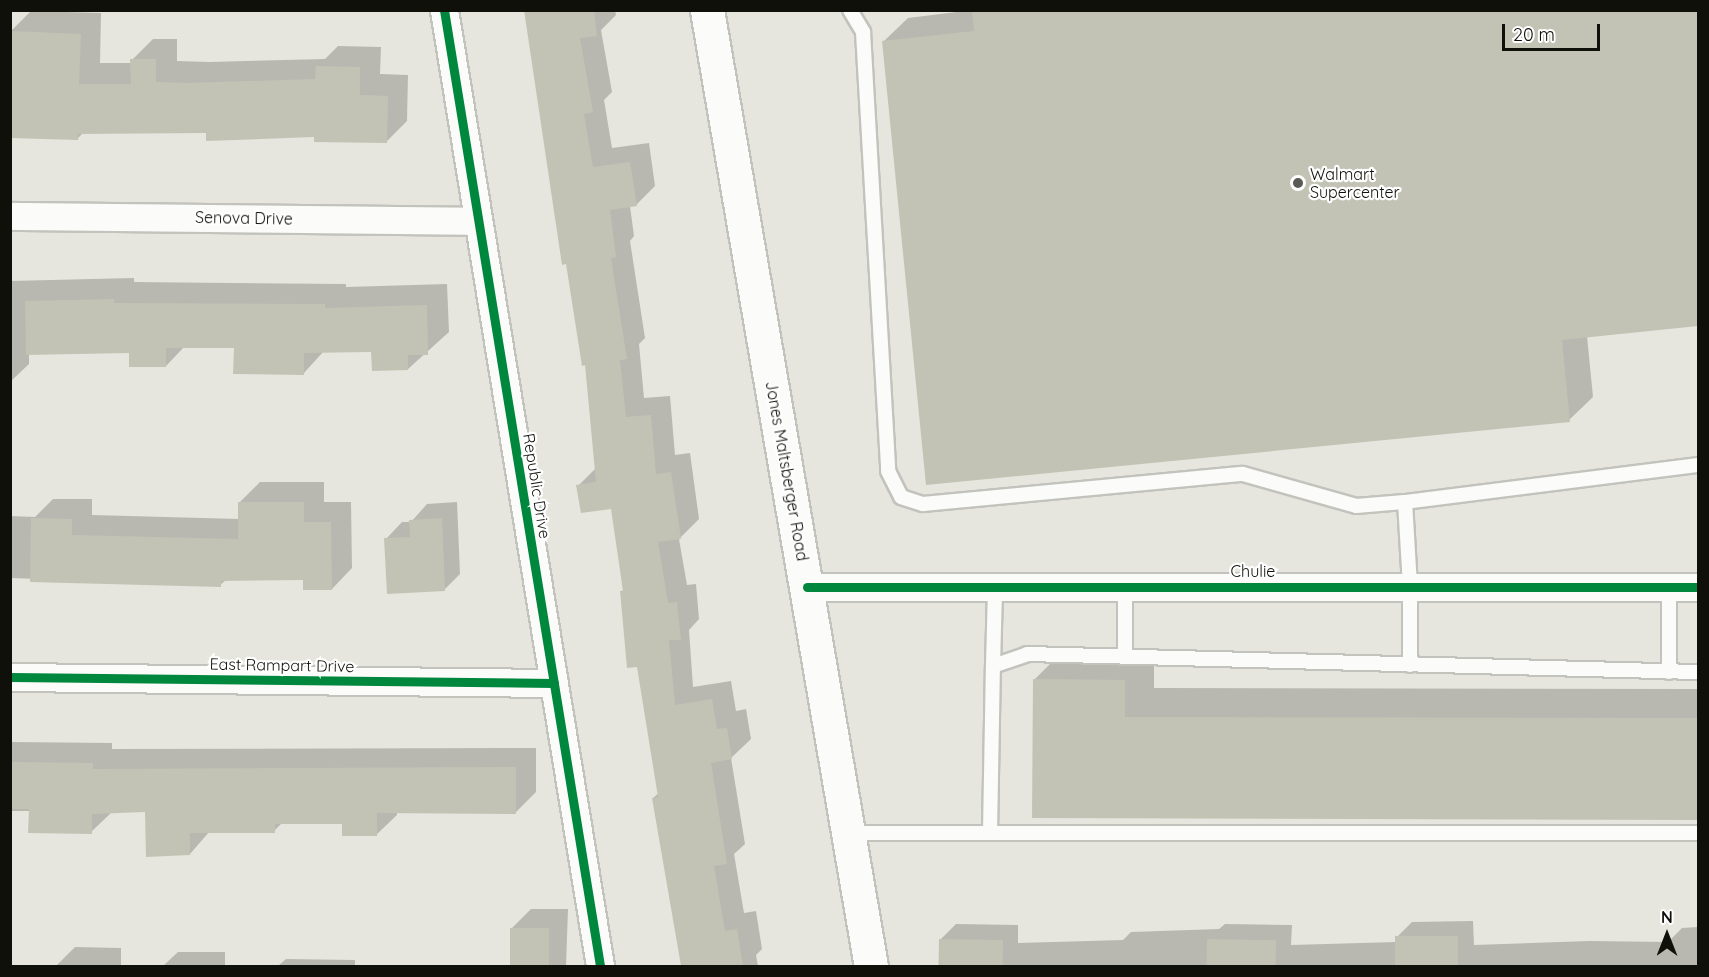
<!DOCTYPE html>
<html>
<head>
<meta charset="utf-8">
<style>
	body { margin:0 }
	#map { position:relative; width:1709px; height:977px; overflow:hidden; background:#e6e6de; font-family:Quicksand,sans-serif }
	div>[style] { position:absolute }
	.shadow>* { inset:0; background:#0003 }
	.building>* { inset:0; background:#c3c3b5; transform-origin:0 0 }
	.roads { filter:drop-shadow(2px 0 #c3c3bd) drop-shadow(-2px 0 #c3c3bd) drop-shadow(0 2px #c3c3bd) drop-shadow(0 -2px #c3c3bd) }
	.lane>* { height:14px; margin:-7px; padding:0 7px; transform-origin:7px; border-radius:7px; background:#fbfbfa }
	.street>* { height:27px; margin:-13.5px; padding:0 13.5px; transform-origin:13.5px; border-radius:13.5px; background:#fbfbfa }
	.secondary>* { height:33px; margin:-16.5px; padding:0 16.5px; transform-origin:16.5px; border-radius:16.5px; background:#fbfbfa }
	.cycleway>* { height:9px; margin:-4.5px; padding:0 4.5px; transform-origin:4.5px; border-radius:4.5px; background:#00873e }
	.dots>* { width:16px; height:16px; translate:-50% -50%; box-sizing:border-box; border:3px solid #fff; border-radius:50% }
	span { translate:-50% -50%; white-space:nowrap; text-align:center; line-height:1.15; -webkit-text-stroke:4.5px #fff; paint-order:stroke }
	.poi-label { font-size:16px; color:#10100b }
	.left { translate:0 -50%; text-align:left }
	.street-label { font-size:16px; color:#10100b }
	.frame { position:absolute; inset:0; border:12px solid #10100b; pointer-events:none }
	.north { position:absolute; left:1637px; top:905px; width:60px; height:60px; -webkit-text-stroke:4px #fff; paint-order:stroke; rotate:0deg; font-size:16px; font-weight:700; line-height:24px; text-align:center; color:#10100b }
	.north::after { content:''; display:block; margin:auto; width:21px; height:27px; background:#10100b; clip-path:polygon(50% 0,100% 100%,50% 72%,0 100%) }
	.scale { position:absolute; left:1502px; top:24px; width:98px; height:27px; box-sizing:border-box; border:3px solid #10100b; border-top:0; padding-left:8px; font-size:18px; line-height:21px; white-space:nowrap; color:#10100b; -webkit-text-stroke:4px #fff; paint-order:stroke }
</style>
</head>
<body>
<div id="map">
	<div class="shadow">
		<div style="clip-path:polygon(525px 10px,615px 10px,616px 15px,601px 30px,612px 92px,604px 100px,612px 148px,649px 143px,655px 186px,636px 205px,630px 206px,634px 236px,630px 241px,645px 338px,639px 344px,644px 398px,670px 396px,675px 455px,690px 453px,699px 519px,679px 539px,687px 585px,696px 584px,699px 619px,689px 630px,693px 687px,731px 681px,736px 711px,746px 709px,751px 739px,731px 758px,745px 844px,734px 854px,744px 913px,756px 911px,762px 949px,756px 955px,758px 966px,682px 966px,653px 798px,659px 793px,639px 665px,621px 592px,625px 588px,612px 507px,578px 486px,596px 468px,586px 363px,567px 262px,564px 263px)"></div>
		<div style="clip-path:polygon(1698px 10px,1698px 325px,1587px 336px,1593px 397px,1569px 420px,884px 41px,908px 18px,973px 10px)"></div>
		<div style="clip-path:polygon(31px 11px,101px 13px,100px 63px,132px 63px,132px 60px,153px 39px,177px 39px,177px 61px,209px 62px,325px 59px,338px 46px,381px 47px,380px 74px,408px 75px,407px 121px,386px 142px,315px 136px,207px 132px,83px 133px,77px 139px,10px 32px)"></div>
		<div style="clip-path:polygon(134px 278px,134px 282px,346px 284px,346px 287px,447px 284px,449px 332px,408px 369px,373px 350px,324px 351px,303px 374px,236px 347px,185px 346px,166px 366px,130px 351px,29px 354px,29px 364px,10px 382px,10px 281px)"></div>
		<div style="clip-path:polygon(260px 482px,324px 482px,324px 502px,351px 502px,352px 568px,332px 589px,304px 579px,226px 580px,220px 585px,10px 578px,10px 516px,35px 517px,53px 499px,92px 499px,92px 515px,239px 519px,239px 503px)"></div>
		<div style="clip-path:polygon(457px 502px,460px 574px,444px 590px,386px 539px,402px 522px,411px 522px,427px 504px)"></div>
		<div style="clip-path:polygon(1064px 650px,1154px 650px,1154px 688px,1698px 689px,1698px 819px,1033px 817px,1034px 680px)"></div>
		<div style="clip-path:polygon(10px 742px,112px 743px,112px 749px,536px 748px,536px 792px,516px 812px,397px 811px,397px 815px,376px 835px,343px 823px,282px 823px,274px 831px,210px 831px,190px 854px,146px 810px,112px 812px,91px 832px,30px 811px,10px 811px)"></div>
		<div style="clip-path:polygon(531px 909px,568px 909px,566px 966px,511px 966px,512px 928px)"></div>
		<div style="clip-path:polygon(1473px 921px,1474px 945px,1589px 941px,1668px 942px,1682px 928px,1698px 927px,1698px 966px,939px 966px,940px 940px,956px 924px,1018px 925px,1018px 943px,1123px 940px,1131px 932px,1219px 929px,1225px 924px,1292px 925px,1291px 945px,1396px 942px,1396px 938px,1412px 922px)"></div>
		<div style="clip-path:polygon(75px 947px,121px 948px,121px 966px,56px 966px)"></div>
		<div style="clip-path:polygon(178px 952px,225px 952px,225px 966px,163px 966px)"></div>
		<div style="clip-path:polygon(286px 959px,355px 960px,355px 966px,278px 966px)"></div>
	</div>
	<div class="building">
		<div style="clip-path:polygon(524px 10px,594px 10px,597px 36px,580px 38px,593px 112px,584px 114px,593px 167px,630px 162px,637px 206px,610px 210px,616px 257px,611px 258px,627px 359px,620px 360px,626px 417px,651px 415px,656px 474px,671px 472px,681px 539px,658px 542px,668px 603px,677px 602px,681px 640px,669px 640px,675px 705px,712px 699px,717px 729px,727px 728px,732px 759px,711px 763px,727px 864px,714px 866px,725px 931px,737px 929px,743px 966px,681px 966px,652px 798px,658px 797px,637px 667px,627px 668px,620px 591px,623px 591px,611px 509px,581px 513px,576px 485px,596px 482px,585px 365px,582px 366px,566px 264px,562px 265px)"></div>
		<div style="clip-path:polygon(972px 10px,1698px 10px,1698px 326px,1562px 340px,1570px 422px,926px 485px,882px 41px,974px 31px)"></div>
		<div style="clip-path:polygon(10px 31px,81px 34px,79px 84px,131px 84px,130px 59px,156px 59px,156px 82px,187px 83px,315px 79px,316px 66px,360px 67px,360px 95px,388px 96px,387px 143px,314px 142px,314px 137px,206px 141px,206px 133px,78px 134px,78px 140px,10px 138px)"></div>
		<div style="clip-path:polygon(114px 299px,114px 303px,325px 304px,325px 308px,427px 305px,428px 355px,408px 355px,408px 370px,372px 371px,371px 352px,304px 353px,304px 375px,233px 374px,234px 348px,166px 348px,166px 367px,129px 367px,129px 353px,26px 355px,25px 301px)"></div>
		<div style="clip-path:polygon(238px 502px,304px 502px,304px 522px,331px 522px,332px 590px,303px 590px,303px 580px,221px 581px,221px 587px,30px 582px,31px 518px,72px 519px,72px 535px,238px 539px)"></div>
		<div style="clip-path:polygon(442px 518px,445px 591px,387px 594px,384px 538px,410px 537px,409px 520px)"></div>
		<div style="clip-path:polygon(1033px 679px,1125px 680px,1125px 717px,1698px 718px,1698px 820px,1032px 818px)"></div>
		<div style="clip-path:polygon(10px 762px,93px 763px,93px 769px,516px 767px,516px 814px,377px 813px,377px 836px,342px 836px,342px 824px,275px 824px,275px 833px,190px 833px,190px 855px,146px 857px,145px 812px,92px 814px,92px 834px,28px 833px,29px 809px,10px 809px)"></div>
		<div style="left:510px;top:928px;width:39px;height:38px"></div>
		<div style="left:1458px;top:936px;width:30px;height:63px;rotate:90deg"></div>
		<div style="left:939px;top:939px;width:64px;height:27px;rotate:1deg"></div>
		<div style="left:1207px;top:939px;width:69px;height:27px;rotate:1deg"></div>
	</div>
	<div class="roads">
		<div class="lane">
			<div style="left:850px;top:10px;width:26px;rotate:59deg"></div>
			<div style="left:863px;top:32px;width:440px;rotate:86.7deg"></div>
			<div style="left:888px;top:471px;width:29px;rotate:63deg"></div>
			<div style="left:901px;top:497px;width:23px;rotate:18deg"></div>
			<div style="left:923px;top:504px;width:321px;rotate:-5.4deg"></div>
			<div style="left:1243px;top:474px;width:117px;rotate:15.8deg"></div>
			<div style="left:1356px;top:506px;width:49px;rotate:-4.7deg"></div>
			<div style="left:1669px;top:587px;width:85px;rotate:90deg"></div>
			<div style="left:1125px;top:657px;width:71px;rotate:-90deg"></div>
			<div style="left:1410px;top:665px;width:79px;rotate:-90deg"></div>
			<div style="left:1410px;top:586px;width:84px;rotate:-93.4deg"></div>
			<div style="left:1405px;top:502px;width:295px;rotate:-7.2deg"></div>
			<div style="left:993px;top:666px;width:79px;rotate:-88.5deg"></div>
			<div style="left:848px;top:833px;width:850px"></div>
			<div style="left:990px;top:833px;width:167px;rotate:-89deg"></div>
			<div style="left:993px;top:666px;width:36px;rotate:-19deg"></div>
			<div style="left:1027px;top:654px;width:671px;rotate:1.54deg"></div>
		</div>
		<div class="street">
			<div style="left:444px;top:10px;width:969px;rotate:80.73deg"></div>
			<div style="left:10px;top:216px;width:468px;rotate:0.6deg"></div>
			<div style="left:807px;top:587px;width:891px"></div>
			<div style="left:10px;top:677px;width:544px;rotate:0.63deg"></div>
		</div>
		<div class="secondary">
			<div style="left:707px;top:10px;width:970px;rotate:80.27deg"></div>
		</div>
	</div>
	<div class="cycleway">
		<div style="left:444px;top:10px;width:969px;rotate:80.73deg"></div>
		<div style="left:807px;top:587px;width:891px"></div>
		<div style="left:10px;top:677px;width:544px;rotate:0.63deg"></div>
	</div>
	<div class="dots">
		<div style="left:1298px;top:183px;background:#5b5b55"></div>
	</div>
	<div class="poi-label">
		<span class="left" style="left:1310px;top:183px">Walmart<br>Supercenter</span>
	</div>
	<div class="street-label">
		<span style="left:244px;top:218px;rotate:1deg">Senova Drive</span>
		<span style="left:787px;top:471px;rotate:80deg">Jones Maltsberger Road</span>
		<span style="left:537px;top:486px;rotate:81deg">Republic Drive</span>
		<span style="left:1253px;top:571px">Chulie</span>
		<span style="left:282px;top:665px;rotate:1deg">East Rampart Drive</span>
	</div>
	<div class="frame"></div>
	<div class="north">N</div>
	<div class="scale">20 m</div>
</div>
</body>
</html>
